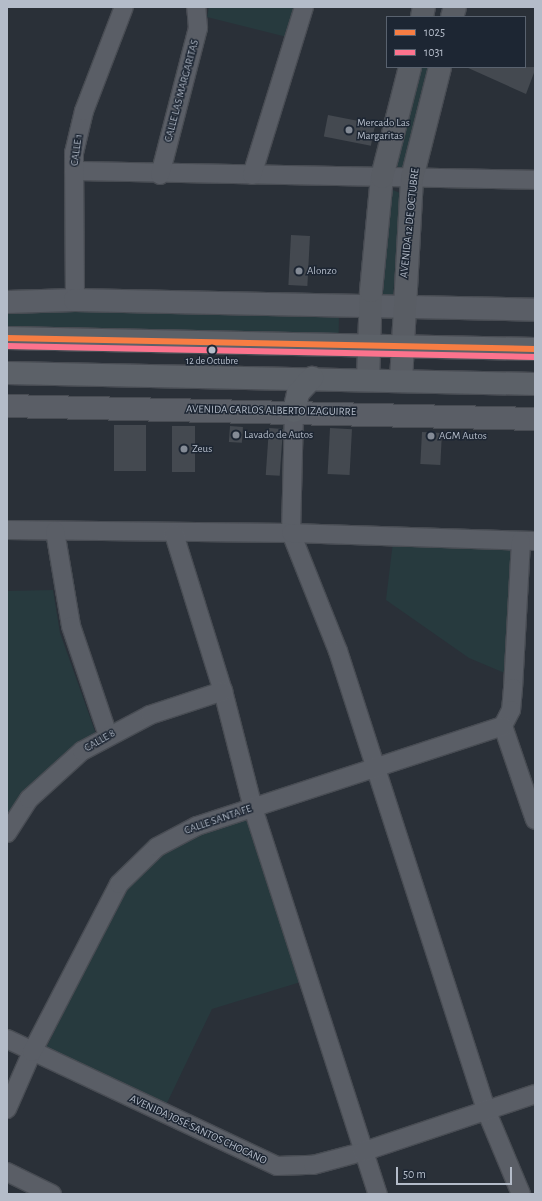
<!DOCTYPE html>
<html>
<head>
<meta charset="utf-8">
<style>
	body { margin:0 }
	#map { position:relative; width:542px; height:1201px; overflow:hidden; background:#2a3038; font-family:"Alegreya Sans",sans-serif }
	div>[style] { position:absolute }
	.green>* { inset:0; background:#273a3e; transform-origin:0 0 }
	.building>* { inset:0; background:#444950; transform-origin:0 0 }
	.roads { filter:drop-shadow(1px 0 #484c53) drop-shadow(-1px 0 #484c53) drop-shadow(0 1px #484c53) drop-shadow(0 -1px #484c53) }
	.minor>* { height:18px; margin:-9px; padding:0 9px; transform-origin:9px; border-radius:9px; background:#5a5e66 }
	.tertiary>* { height:22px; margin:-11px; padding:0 11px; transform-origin:11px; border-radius:11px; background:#5a5e66 }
	.secondary>* { height:22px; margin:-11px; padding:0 11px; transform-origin:11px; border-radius:11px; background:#595d64 }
	.primary>* { height:22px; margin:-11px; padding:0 11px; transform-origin:11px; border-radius:11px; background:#5c6168 }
	.bus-1>* { height:6px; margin:-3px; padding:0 3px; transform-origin:3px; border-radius:3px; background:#f77d43 }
	.bus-2>* { height:6px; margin:-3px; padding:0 3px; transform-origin:3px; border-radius:3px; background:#fc738d }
	.dots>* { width:11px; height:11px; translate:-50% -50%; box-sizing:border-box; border:2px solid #1d2633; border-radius:50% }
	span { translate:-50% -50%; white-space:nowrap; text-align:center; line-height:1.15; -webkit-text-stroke:3px #1d2633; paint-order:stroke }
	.bus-label { font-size:10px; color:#b4bcc9 }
	.street-label { font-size:11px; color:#b4bcc9 }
	.poi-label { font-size:11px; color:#b4bcc9 }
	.left { translate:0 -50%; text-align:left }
	.frame { position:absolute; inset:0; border:8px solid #b4bcc9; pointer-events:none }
	.legend { position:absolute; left:386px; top:16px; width:140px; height:52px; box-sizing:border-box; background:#1d2633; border:1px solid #59626f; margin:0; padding:5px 7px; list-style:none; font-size:12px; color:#b4bcc9 }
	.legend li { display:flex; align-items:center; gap:8px; height:20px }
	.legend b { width:20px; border:1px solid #59626f }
	.scale { position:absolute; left:396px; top:1167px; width:116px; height:18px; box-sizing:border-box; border:2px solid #b4bcc9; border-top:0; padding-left:5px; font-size:12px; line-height:14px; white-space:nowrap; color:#b4bcc9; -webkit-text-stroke:3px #1d2633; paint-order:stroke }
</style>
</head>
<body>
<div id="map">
	<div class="green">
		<div style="clip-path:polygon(209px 7px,297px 7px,287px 37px,207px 17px)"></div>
		<div style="clip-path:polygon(420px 67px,433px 67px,406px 169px,398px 168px,396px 162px)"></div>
		<div style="clip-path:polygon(393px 190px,400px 193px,393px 298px,381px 296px,388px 192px)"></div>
		<div style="left:7px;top:309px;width:332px;height:22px;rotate:1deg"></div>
		<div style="clip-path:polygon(393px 542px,513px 548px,507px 674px,469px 658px,386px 600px)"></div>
		<div style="clip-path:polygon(53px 590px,60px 633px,96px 734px,7px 822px,7px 591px)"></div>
		<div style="clip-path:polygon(250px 817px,304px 981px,212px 1009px,166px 1105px,45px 1050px,122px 894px,137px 874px,163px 853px,199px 834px)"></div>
	</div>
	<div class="building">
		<div style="clip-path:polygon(466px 67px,535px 67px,535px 70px,526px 94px)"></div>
		<div style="left:328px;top:115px;width:48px;height:22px;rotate:11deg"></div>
		<div style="left:291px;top:235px;width:19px;height:50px;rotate:3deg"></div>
		<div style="left:114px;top:425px;width:32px;height:46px"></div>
		<div style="left:172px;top:426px;width:23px;height:46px"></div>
		<div style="left:230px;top:426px;width:13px;height:16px;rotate:4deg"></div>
		<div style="left:269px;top:428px;width:14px;height:47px;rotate:4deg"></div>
		<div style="left:330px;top:428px;width:22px;height:46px;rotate:3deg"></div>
		<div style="left:422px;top:432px;width:20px;height:32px;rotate:3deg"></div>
	</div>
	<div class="roads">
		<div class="minor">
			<div style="left:74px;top:171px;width:461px;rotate:1.1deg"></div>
			<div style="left:160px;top:175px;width:152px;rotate:-75.5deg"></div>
			<div style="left:198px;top:28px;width:21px;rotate:-95deg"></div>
			<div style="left:252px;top:175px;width:176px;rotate:-72.8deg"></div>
			<div style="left:75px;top:300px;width:147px;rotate:-90.4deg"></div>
			<div style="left:74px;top:153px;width:43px;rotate:-76.6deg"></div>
			<div style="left:84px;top:111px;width:111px;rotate:-69deg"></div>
			<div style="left:294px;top:411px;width:122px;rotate:91.4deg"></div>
			<div style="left:291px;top:533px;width:127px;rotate:68.3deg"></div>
			<div style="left:338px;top:651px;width:482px;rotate:72.1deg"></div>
			<div style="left:486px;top:1110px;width:91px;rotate:67.4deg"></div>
			<div style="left:7px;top:530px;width:284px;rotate:0.6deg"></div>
			<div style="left:291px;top:533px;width:244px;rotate:1.9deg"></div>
			<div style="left:55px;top:531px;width:96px;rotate:80.4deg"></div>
			<div style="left:71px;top:626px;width:115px;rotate:71.3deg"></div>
			<div style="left:174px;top:534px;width:164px;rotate:72.7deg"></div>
			<div style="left:223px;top:691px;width:121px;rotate:75.6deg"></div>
			<div style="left:253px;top:808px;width:406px;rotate:72.1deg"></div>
			<div style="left:521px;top:541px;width:147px;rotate:93.1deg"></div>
			<div style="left:513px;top:688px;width:22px;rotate:95deg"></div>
			<div style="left:511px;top:710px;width:18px;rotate:117deg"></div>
			<div style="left:503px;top:726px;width:99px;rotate:71.2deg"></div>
			<div style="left:7px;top:833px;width:40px;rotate:-57.1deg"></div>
			<div style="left:29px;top:799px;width:72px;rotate:-42.2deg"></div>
			<div style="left:82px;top:751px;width:77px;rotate:-27.9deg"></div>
			<div style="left:150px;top:715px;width:77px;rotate:-18.2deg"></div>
			<div style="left:7px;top:1039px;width:298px;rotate:25.2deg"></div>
			<div style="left:277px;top:1166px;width:36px;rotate:-2deg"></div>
			<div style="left:313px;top:1165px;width:51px;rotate:-14.9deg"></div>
			<div style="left:362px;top:1152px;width:182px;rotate:-18.5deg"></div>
			<div style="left:7px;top:1109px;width:62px;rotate:-66.3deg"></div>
			<div style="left:32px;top:1052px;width:189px;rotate:-62.6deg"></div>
			<div style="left:119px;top:884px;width:53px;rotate:-44.2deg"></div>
			<div style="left:157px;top:847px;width:45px;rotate:-27.7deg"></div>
			<div style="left:197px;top:826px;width:322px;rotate:-18.1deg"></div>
			<div style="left:7px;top:1172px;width:50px;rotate:26.1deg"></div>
		</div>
		<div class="tertiary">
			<div style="left:7px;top:302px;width:68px;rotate:-1.7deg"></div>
			<div style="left:75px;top:300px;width:460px;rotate:1.2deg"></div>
			<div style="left:7px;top:406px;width:528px;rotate:1.41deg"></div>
		</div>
		<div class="secondary">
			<div style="left:422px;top:17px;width:10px;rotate:-79deg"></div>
			<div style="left:452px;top:17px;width:10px;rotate:-73deg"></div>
			<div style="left:368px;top:380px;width:89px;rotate:-88.1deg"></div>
			<div style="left:371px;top:291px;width:115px;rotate:-84.5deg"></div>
			<div style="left:382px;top:177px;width:114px;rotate:-75.7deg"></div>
			<div style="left:401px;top:381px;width:203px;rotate:-86.9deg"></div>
			<div style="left:412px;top:178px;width:114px;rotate:-75.8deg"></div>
		</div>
		<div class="primary">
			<div style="left:7px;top:338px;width:528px;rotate:1.19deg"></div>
			<div style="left:7px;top:373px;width:528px;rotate:1.19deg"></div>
			<div style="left:294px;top:411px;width:18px;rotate:-77deg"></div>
			<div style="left:298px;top:393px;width:21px;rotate:-47deg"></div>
		</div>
	</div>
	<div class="bus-1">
		<div style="left:7px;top:338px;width:528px;rotate:1.19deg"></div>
	</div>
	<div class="bus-2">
		<div style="left:7px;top:346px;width:528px;rotate:1.19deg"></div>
	</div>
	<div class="dots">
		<div style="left:349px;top:130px;background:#848b96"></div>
		<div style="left:299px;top:271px;background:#848b96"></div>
		<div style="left:212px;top:350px;background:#b4bcc9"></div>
		<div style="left:236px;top:435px;background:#848b96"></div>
		<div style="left:431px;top:436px;background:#848b96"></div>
		<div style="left:184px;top:449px;background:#848b96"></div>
	</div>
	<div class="bus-label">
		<span style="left:212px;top:362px">12 de Octubre</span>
	</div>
	<div class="street-label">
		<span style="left:182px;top:91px;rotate:-75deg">CALLE LAS MARGARITAS</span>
		<span style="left:77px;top:150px;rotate:-82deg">CALLE 1</span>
		<span style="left:410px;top:223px;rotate:-84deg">AVENIDA 12 DE OCTUBRE</span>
		<span style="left:271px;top:411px;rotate:1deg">AVENIDA CARLOS ALBERTO IZAGUIRRE</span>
		<span style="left:100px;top:741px;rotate:-30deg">CALLE 8</span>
		<span style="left:218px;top:820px;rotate:-19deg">CALLE SANTA FE</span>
		<span style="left:198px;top:1130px;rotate:25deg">AVENIDA JOSÉ SANTOS CHOCANO</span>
	</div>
	<div class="poi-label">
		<span class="left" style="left:357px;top:130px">Mercado Las<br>Margaritas</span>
		<span class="left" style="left:307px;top:271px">Alonzo</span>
		<span class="left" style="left:244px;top:435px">Lavado de Autos</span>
		<span class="left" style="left:439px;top:436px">AGM Autos</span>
		<span class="left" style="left:192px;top:449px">Zeus</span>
	</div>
	<div class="frame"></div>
	<ul class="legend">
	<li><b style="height:5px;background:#f77d43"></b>1025</li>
	<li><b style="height:5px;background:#fc738d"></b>1031</li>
	</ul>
	<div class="scale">50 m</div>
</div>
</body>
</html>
